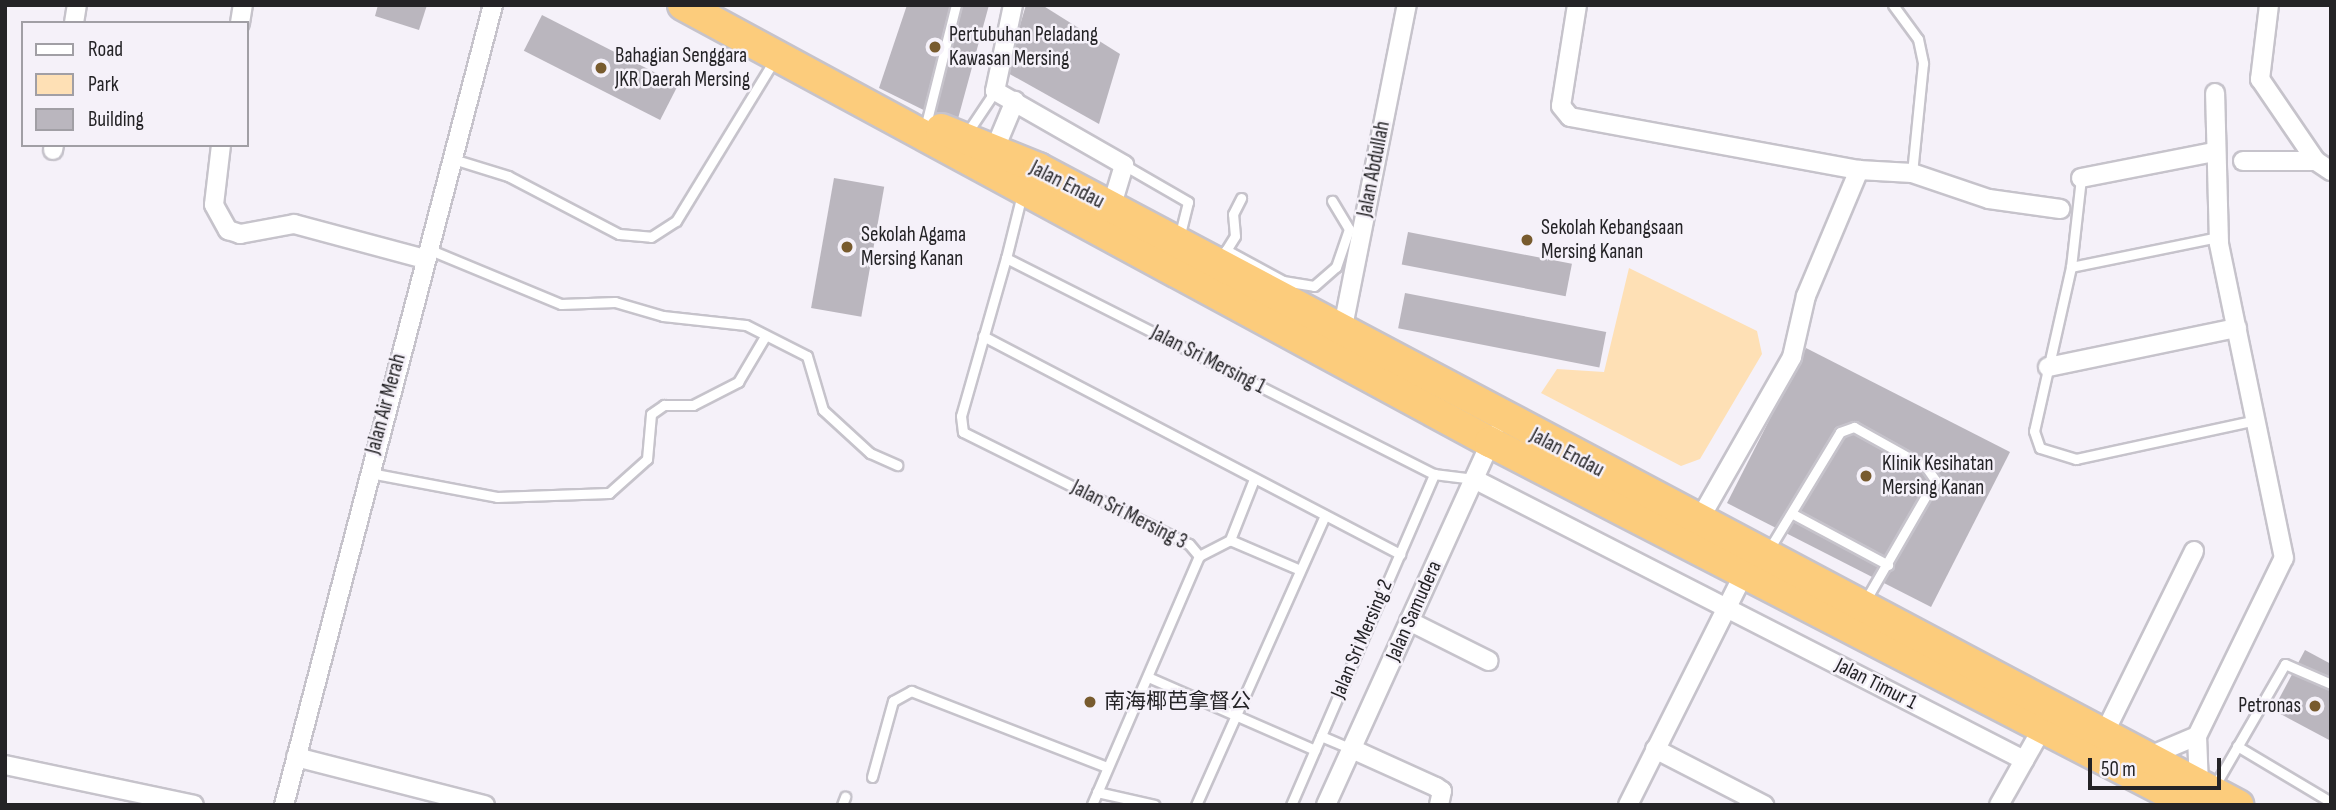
<!DOCTYPE html>
<html>
<head>
<meta charset="utf-8">
<style>
	body { margin:0 }
	#map { position:relative; width:2336px; height:810px; overflow:hidden; background:#f5f1f9; font-family:"Sofia Sans Condensed","Noto Sans SC",sans-serif }
	div>[style] { position:absolute }
	.green>* { inset:0; background:#fee0b5 }
	.building>* { inset:0; background:#bab6be; transform-origin:0 0 }
	.roads { filter:drop-shadow(2px 0 #c6c3cb) drop-shadow(-2px 0 #c6c3cb) drop-shadow(0 2px #c6c3cb) drop-shadow(0 -2px #c6c3cb) }
	.service>* { height:9px; margin:-4.5px; padding:0 4.5px; transform-origin:4.5px; border-radius:4.5px; background:#fff }
	.minor>* { height:18px; margin:-9px; padding:0 9px; transform-origin:9px; border-radius:9px; background:#fff }
	.trunk>* { height:30px; margin:-15px; padding:0 15px; transform-origin:15px; border-radius:15px; background:#fccc7c }
	.dots>* { width:19px; height:19px; translate:-50% -50%; box-sizing:border-box; border:4px solid #f5f1f9; border-radius:50% }
	span { translate:-50% -50%; white-space:nowrap; text-align:center; line-height:1.15; -webkit-text-stroke:5px #f5f1f9; paint-order:stroke }
	.poi-label { font-size:21px; color:#242326 }
	.left { translate:0 -50%; text-align:left }
	.right { translate:-100% -50%; text-align:right }
	.street-label { font-size:21px; color:#242326 }
	.frame { position:absolute; inset:0; border:7px solid #242326; pointer-events:none }
	.legend { position:absolute; left:21px; top:21px; width:228px; height:126px; box-sizing:border-box; background:#f5f1f9; border:2px solid #a19fa5; margin:0; padding:9px 12px; list-style:none; font-size:21px; color:#242326 }
	.legend li { display:flex; align-items:center; gap:14px; height:35px }
	.legend b { width:35px; border:2px solid #a19fa5 }
	.scale { position:absolute; left:2088px; top:758px; width:133px; height:32px; box-sizing:border-box; border:4px solid #242326; border-top:0; padding-left:9px; font-size:21px; line-height:24px; white-space:nowrap; color:#242326; -webkit-text-stroke:5px #f5f1f9; paint-order:stroke }
</style>
</head>
<body>
<div id="map">
	<div class="green">
		<div style="clip-path:polygon(1629px 268px,1757px 331px,1762px 354px,1700px 459px,1681px 466px,1541px 393px,1557px 369px,1604px 372px)"></div>
	</div>
	<div class="building">
		<div style="clip-path:polygon(378px 5px,427px 5px,419px 30px,375px 16px)"></div>
		<div style="clip-path:polygon(907px 5px,989px 5px,956px 126px,879px 88px)"></div>
		<div style="clip-path:polygon(1026px 5px,1042px 5px,1120px 54px,1099px 124px,1006px 72px)"></div>
		<div style="left:542px;top:15px;width:153px;height:40px;rotate:27deg"></div>
		<div style="left:834px;top:178px;width:51px;height:132px;rotate:10deg"></div>
		<div style="left:1408px;top:232px;width:167px;height:33px;rotate:11deg"></div>
		<div style="left:1405px;top:293px;width:205px;height:36px;rotate:11deg"></div>
		<div style="left:1806px;top:348px;width:229px;height:174px;rotate:27deg"></div>
		<div style="clip-path:polygon(2305px 650px,2331px 664px,2331px 741px,2273px 710px)"></div>
	</div>
	<div class="roads">
		<div class="service">
			<div style="left:1893px;top:5px;width:42px;rotate:53.7deg"></div>
			<div style="left:1918px;top:39px;width:25px;rotate:78deg"></div>
			<div style="left:1923px;top:63px;width:111px;rotate:95.7deg"></div>
			<div style="left:926px;top:124px;width:123px;rotate:-75.9deg"></div>
			<div style="left:967px;top:133px;width:50px;rotate:-56.3deg"></div>
			<div style="left:453px;top:159px;width:58px;rotate:17.2deg"></div>
			<div style="left:508px;top:176px;width:125px;rotate:27.6deg"></div>
			<div style="left:619px;top:234px;width:32px;rotate:5deg"></div>
			<div style="left:651px;top:237px;width:30px;rotate:-33deg"></div>
			<div style="left:676px;top:221px;width:190px;rotate:-58.6deg"></div>
			<div style="left:1124px;top:165px;width:74px;rotate:30deg"></div>
			<div style="left:1188px;top:202px;width:36px;rotate:104deg"></div>
			<div style="left:2081px;top:178px;width:90px;rotate:96.4deg"></div>
			<div style="left:2071px;top:267px;width:168px;rotate:102.7deg"></div>
			<div style="left:2034px;top:431px;width:18px;rotate:71deg"></div>
			<div style="left:2040px;top:448px;width:38px;rotate:17deg"></div>
			<div style="left:2076px;top:459px;width:184px;rotate:-12.2deg"></div>
			<div style="left:1022px;top:194px;width:66px;rotate:104deg"></div>
			<div style="left:1006px;top:258px;width:479px;rotate:26.8deg"></div>
			<div style="left:1434px;top:474px;width:40px;rotate:7.1deg"></div>
			<div style="left:428px;top:249px;width:144px;rotate:22.5deg"></div>
			<div style="left:561px;top:304px;width:54px;rotate:-2.1deg"></div>
			<div style="left:615px;top:302px;width:50px;rotate:16.3deg"></div>
			<div style="left:663px;top:316px;width:83px;rotate:6.2deg"></div>
			<div style="left:746px;top:325px;width:68px;rotate:26.9deg"></div>
			<div style="left:807px;top:356px;width:56px;rotate:73.5deg"></div>
			<div style="left:823px;top:410px;width:64px;rotate:42.5deg"></div>
			<div style="left:870px;top:453px;width:30px;rotate:24deg"></div>
			<div style="left:1226px;top:250px;width:65px;rotate:28.5deg"></div>
			<div style="left:1006px;top:258px;width:164px;rotate:105.9deg"></div>
			<div style="left:961px;top:416px;width:16px;rotate:83deg"></div>
			<div style="left:963px;top:432px;width:252px;rotate:26.4deg"></div>
			<div style="left:1189px;top:544px;width:16px;rotate:50deg"></div>
			<div style="left:1199px;top:556px;width:271px;rotate:113.3deg"></div>
			<div style="left:1220px;top:260px;width:28px;rotate:-58deg"></div>
			<div style="left:1235px;top:236px;width:22px;rotate:-95deg"></div>
			<div style="left:1233px;top:214px;width:18px;rotate:-63deg"></div>
			<div style="left:2071px;top:267px;width:150px;rotate:-11.5deg"></div>
			<div style="left:1278px;top:292px;width:12px;rotate:-66deg"></div>
			<div style="left:1283px;top:281px;width:31px;rotate:9deg"></div>
			<div style="left:1314px;top:286px;width:29px;rotate:-41deg"></div>
			<div style="left:1336px;top:267px;width:40px;rotate:-71.1deg"></div>
			<div style="left:1349px;top:229px;width:33px;rotate:-121deg"></div>
			<div style="left:983px;top:336px;width:471px;rotate:27.6deg"></div>
			<div style="left:370px;top:473px;width:129px;rotate:10.7deg"></div>
			<div style="left:497px;top:497px;width:112px;rotate:-2deg"></div>
			<div style="left:609px;top:493px;width:51px;rotate:-41.8deg"></div>
			<div style="left:647px;top:459px;width:45px;rotate:-84.9deg"></div>
			<div style="left:651px;top:414px;width:16px;rotate:-35deg"></div>
			<div style="left:664px;top:405px;width:29px"></div>
			<div style="left:693px;top:405px;width:51px;rotate:-27.1deg"></div>
			<div style="left:738px;top:382px;width:51px;rotate:-59.4deg"></div>
			<div style="left:1254px;top:479px;width:66px;rotate:111.5deg"></div>
			<div style="left:1230px;top:540px;width:76px;rotate:23.2deg"></div>
			<div style="left:1793px;top:514px;width:108px;rotate:28.2deg"></div>
			<div style="left:1768px;top:551px;width:139px;rotate:-58.8deg"></div>
			<div style="left:1840px;top:432px;width:15px;rotate:-20deg"></div>
			<div style="left:1854px;top:427px;width:82px;rotate:29.1deg"></div>
			<div style="left:1926px;top:467px;width:16px;rotate:55deg"></div>
			<div style="left:1935px;top:480px;width:142px;rotate:120deg"></div>
			<div style="left:1199px;top:556px;width:35px;rotate:-27deg"></div>
			<div style="left:1148px;top:677px;width:182px;rotate:23.6deg"></div>
			<div style="left:1321px;top:736px;width:33px;rotate:23deg"></div>
			<div style="left:2237px;top:746px;width:109px;rotate:30.8deg"></div>
			<div style="left:872px;top:777px;width:79px;rotate:-74.6deg"></div>
			<div style="left:893px;top:701px;width:21px;rotate:-29deg"></div>
			<div style="left:911px;top:691px;width:210px;rotate:21.2deg"></div>
			<div style="left:2214px;top:787px;width:142px;rotate:-60deg"></div>
			<div style="left:2285px;top:664px;width:50px;rotate:23.5deg"></div>
			<div style="left:1097px;top:792px;width:59px;rotate:12.6deg"></div>
			<div style="left:842px;top:805px;width:9px;rotate:-69deg"></div>
			<div style="left:1196px;top:805px;width:317px;rotate:-66deg"></div>
			<div style="left:1291px;top:805px;width:361px;rotate:-66.6deg"></div>
		</div>
		<div class="minor">
			<div style="left:1013px;top:5px;width:88px;rotate:101.8deg"></div>
			<div style="left:995px;top:91px;width:149px;rotate:29.8deg"></div>
			<div style="left:1124px;top:165px;width:45px;rotate:106.8deg"></div>
			<div style="left:1577px;top:5px;width:102px;rotate:99deg"></div>
			<div style="left:1561px;top:106px;width:14px;rotate:51deg"></div>
			<div style="left:1570px;top:117px;width:294px;rotate:10.4deg"></div>
			<div style="left:1859px;top:170px;width:53px;rotate:3.2deg"></div>
			<div style="left:1912px;top:173px;width:81px;rotate:18.7deg"></div>
			<div style="left:1989px;top:199px;width:72px;rotate:8deg"></div>
			<div style="left:2269px;top:5px;width:75px;rotate:96.9deg"></div>
			<div style="left:2260px;top:79px;width:99px;rotate:55.7deg"></div>
			<div style="left:2316px;top:161px;width:18px;rotate:34deg"></div>
			<div style="left:74px;top:23px;width:18px;rotate:-81deg"></div>
			<div style="left:240px;top:23px;width:18px;rotate:-81deg"></div>
			<div style="left:221px;top:145px;width:60px;rotate:96.7deg"></div>
			<div style="left:214px;top:205px;width:29px;rotate:61deg"></div>
			<div style="left:228px;top:230px;width:13px;rotate:18deg"></div>
			<div style="left:240px;top:234px;width:55px;rotate:-10.5deg"></div>
			<div style="left:294px;top:224px;width:136px;rotate:15deg"></div>
			<div style="left:53px;top:150px;width:5px;rotate:-79deg"></div>
			<div style="left:991px;top:158px;width:62px;rotate:-67.2deg"></div>
			<div style="left:2243px;top:161px;width:73px"></div>
			<div style="left:2081px;top:178px;width:136px;rotate:-11.1deg"></div>
			<div style="left:1342px;top:332px;width:333px;rotate:-78.8deg"></div>
			<div style="left:2048px;top:367px;width:193px;rotate:-11.7deg"></div>
			<div style="left:1474px;top:479px;width:618px;rotate:27.06deg"></div>
			<div style="left:1698px;top:522px;width:190px;rotate:-60.3deg"></div>
			<div style="left:1792px;top:357px;width:63px;rotate:-77.1deg"></div>
			<div style="left:1806px;top:296px;width:137px;rotate:-67.2deg"></div>
			<div style="left:1409px;top:621px;width:89px;rotate:26.6deg"></div>
			<div style="left:2104px;top:734px;width:204px;rotate:-63.8deg"></div>
			<div style="left:2197px;top:736px;width:198px;rotate:-64deg"></div>
			<div style="left:2284px;top:558px;width:322px;rotate:-101.7deg"></div>
			<div style="left:2219px;top:243px;width:150px;rotate:-91.5deg"></div>
			<div style="left:1352px;top:749px;width:92px;rotate:24.3deg"></div>
			<div style="left:1436px;top:787px;width:7px;rotate:34deg"></div>
			<div style="left:1442px;top:791px;width:14px;rotate:102deg"></div>
			<div style="left:1655px;top:749px;width:123px;rotate:27.2deg"></div>
			<div style="left:296px;top:757px;width:195px;rotate:14.3deg"></div>
			<div style="left:2147px;top:757px;width:54px;rotate:-22.8deg"></div>
			<div style="left:2197px;top:736px;width:49px;rotate:87.7deg"></div>
			<div style="left:5px;top:765px;width:193px;rotate:11.9deg"></div>
			<div style="left:284px;top:805px;width:827px;rotate:-75.36deg"></div>
			<div style="left:1326px;top:805px;width:407px;rotate:-65.6deg"></div>
			<div style="left:1628px;top:805px;width:262px;rotate:-63.4deg"></div>
			<div style="left:1999px;top:805px;width:90px;rotate:-60.6deg"></div>
		</div>
		<div class="trunk">
			<div style="left:683px;top:5px;width:918px;rotate:28.44deg"></div>
			<div style="left:1490px;top:442px;width:790px;rotate:27.34deg"></div>
			<div style="left:941px;top:129px;width:105px;rotate:21.9deg"></div>
			<div style="left:1038px;top:168px;width:1359px;rotate:27.96deg"></div>
		</div>
	</div>
	<div class="dots">
		<div style="left:935px;top:47px;background:#785b2e"></div>
		<div style="left:601px;top:68px;background:#785b2e"></div>
		<div style="left:1527px;top:240px;background:#785b2e"></div>
		<div style="left:847px;top:247px;background:#785b2e"></div>
		<div style="left:1866px;top:476px;background:#785b2e"></div>
		<div style="left:1090px;top:702px;background:#785b2e"></div>
		<div style="left:2315px;top:706px;background:#785b2e"></div>
	</div>
	<div class="poi-label">
		<span class="left" style="left:949px;top:47px">Pertubuhan Peladang<br>Kawasan Mersing</span>
		<span class="left" style="left:615px;top:68px">Bahagian Senggara<br>JKR Daerah Mersing</span>
		<span class="left" style="left:1541px;top:240px">Sekolah Kebangsaan<br>Mersing Kanan</span>
		<span class="left" style="left:861px;top:247px">Sekolah Agama<br>Mersing Kanan</span>
		<span class="left" style="left:1882px;top:476px">Klinik Kesihatan<br>Mersing Kanan</span>
		<span class="left" style="left:1104px;top:702px">南海椰芭拿督公</span>
		<span class="right" style="left:2301px;top:706px">Petronas</span>
	</div>
	<div class="street-label">
		<span style="left:1374px;top:169px;rotate:-79deg">Jalan Abdullah</span>
		<span style="left:1067px;top:185px;rotate:27deg">Jalan Endau</span>
		<span style="left:1208px;top:360px;rotate:27deg">Jalan Sri Mersing 1</span>
		<span style="left:386px;top:404px;rotate:-75deg">Jalan Air Merah</span>
		<span style="left:1567px;top:453px;rotate:28deg">Jalan Endau</span>
		<span style="left:1129px;top:515px;rotate:27deg">Jalan Sri Mersing 3</span>
		<span style="left:1414px;top:611px;rotate:-66deg">Jalan Samudera</span>
		<span style="left:1362px;top:639px;rotate:-67deg">Jalan Sri Mersing 2</span>
		<span style="left:1876px;top:684px;rotate:27deg">Jalan Timur 1</span>
	</div>
	<div class="frame"></div>
	<ul class="legend">
	<li><b style="height:9px;background:#fff"></b>Road</li>
	<li><b style="height:19px;background:#fee0b5"></b>Park</li>
	<li><b style="height:19px;background:#bab6be"></b>Building</li>
	</ul>
	<div class="scale">50 m</div>
</div>
</body>
</html>
